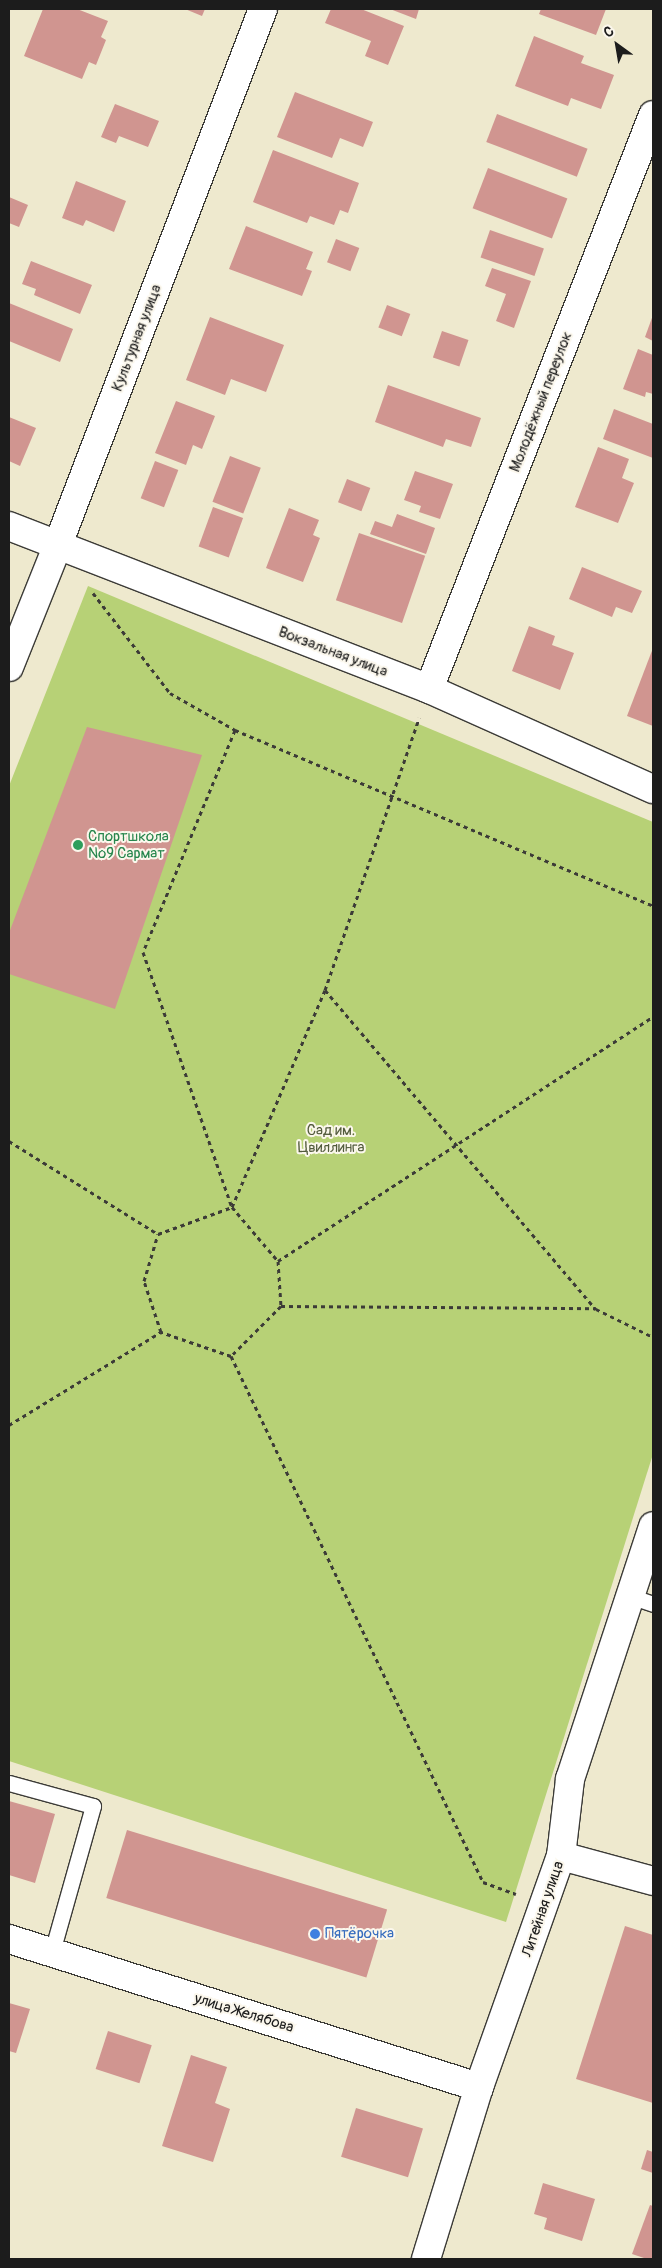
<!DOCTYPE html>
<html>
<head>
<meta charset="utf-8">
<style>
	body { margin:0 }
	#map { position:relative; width:662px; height:2268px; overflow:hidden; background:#eee9ce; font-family:Pangolin,sans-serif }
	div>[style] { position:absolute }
	.green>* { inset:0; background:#b7d176 }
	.building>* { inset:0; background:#d09590; transform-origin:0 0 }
	.path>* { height:3px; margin-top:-1.5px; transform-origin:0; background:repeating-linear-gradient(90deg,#3c3b37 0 4px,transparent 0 8px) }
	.roads { filter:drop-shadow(1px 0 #3c3b37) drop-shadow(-1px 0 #3c3b37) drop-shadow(0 1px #3c3b37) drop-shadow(0 -1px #3c3b37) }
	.service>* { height:15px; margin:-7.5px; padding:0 7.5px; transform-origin:7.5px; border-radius:7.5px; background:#fff }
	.minor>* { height:28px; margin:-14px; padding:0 14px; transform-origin:14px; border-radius:14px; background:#fff }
	.tertiary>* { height:28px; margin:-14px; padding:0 14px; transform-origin:14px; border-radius:14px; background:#fff }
	.dots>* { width:14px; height:14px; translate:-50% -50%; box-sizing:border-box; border:2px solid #fbf7ec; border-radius:50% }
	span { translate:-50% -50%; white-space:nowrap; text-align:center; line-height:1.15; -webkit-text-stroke:4px #fbf7ec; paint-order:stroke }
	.street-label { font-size:15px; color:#1c1c1c }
	.leisure-label { font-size:15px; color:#27864d }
	.left { translate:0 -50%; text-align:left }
	.park-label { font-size:15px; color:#525b3c }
	.shop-label { font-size:15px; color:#366cbe }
	.frame { position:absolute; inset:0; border:10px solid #1c1c1c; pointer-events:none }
	.north { position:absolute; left:592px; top:20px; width:50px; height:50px; -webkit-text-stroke:4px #fbf7ec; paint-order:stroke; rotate:328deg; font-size:14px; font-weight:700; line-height:20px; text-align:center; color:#1c1c1c }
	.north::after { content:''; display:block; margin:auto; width:18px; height:22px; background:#1c1c1c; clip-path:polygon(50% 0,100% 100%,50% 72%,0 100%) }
</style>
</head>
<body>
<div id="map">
	<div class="green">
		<div style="clip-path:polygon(88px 586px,653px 822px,653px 1454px,506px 1922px,9px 1761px,9px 786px)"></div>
	</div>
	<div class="building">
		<div style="clip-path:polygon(43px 9px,77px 9px,108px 21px,101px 37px,106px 40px,96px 65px,89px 62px,82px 79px,24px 56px)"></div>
		<div style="clip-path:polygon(185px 9px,205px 9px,202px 16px)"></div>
		<div style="clip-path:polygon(331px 9px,361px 9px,404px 26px,388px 65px,365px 56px,371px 41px,325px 23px)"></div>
		<div style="clip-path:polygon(390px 9px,419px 9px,416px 19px)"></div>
		<div style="clip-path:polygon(541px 9px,606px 9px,596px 35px,539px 14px)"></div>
		<div style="clip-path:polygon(534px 36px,584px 56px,581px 63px,614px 75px,601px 109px,571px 98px,568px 106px,515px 86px)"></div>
		<div style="clip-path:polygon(295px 92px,373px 122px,363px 147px,340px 138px,332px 158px,277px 137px)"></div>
		<div style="clip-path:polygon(115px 104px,159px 121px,148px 147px,119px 136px,116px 143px,101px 137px)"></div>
		<div style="left:497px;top:114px;width:97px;height:30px;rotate:21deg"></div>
		<div style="clip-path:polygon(273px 150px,359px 183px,348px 213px,340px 210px,334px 225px,310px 216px,307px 223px,253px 202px)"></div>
		<div style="left:488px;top:168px;width:85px;height:43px;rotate:21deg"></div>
		<div style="clip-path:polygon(76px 181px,126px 201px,114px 232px,86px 220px,83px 226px,62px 218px)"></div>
		<div style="clip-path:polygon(9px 197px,28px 205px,19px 227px,9px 223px)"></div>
		<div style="clip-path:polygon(246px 226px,313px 252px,306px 269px,312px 271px,302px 296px,229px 269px)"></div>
		<div style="left:490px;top:230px;width:57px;height:29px;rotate:19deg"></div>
		<div style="left:336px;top:239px;width:25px;height:25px;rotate:21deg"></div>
		<div style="clip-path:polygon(31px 261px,92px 285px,80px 314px,34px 295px,36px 289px,22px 284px)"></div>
		<div style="clip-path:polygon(492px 268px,531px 281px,514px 328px,496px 321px,506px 294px,485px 286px)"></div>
		<div style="clip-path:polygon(9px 303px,73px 329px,60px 362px,9px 341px)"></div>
		<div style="left:387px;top:305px;width:25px;height:24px;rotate:21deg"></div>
		<div style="clip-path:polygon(653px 315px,653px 341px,645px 337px)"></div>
		<div style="clip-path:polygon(210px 317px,284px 345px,266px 392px,231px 379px,225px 395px,186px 380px)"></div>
		<div style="left:442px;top:331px;width:28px;height:28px;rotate:19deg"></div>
		<div style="clip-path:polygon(638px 349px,653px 355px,653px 394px,646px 392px,645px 397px,623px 389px)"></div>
		<div style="clip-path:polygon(388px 385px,481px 418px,471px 447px,446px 439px,443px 447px,375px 422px)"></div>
		<div style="clip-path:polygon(176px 401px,215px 416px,202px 449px,193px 445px,186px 465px,155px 453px)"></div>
		<div style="clip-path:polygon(614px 409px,653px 424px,653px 458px,603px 439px)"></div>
		<div style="clip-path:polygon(9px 417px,36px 428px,20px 466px,9px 461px)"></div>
		<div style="clip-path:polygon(598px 447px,629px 459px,622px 478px,634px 483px,618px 523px,575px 507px)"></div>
		<div style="left:230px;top:456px;width:33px;height:49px;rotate:21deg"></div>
		<div style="left:155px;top:461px;width:25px;height:40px;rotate:21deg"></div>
		<div style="clip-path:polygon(415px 471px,453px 484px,440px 519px,419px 512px,421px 506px,404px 500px)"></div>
		<div style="left:347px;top:479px;width:25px;height:25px;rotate:21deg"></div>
		<div style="left:213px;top:507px;width:32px;height:42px;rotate:20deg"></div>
		<div style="clip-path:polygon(289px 508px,319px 520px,313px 535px,320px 538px,303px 582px,266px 568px)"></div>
		<div style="clip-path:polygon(397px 514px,435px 528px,426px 554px,370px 534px,375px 521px,392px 527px)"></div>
		<div style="left:359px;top:533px;width:70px;height:71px;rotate:19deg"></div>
		<div style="clip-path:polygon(582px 567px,642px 591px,632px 613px,616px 607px,612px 617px,569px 599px)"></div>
		<div style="clip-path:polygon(529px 626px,555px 636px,552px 645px,574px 653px,560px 690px,512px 671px)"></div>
		<div style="clip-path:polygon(653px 648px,653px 726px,627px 716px)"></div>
		<div style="clip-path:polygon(87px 727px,202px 755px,115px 1009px,9px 974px,9px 933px)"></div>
		<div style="clip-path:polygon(9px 1801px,55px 1814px,35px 1883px,9px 1875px)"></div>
		<div style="left:127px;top:1830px;width:272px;height:71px;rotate:17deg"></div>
		<div style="clip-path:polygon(625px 1926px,653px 1935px,653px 2103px,576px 2079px)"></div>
		<div style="clip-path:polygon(9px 2003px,30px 2009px,16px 2053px,9px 2051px)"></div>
		<div style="left:108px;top:2031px;width:46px;height:40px;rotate:18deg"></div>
		<div style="clip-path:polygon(191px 2055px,227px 2067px,215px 2103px,230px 2109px,213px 2162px,162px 2146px)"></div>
		<div style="left:356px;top:2108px;width:70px;height:51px;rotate:17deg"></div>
		<div style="clip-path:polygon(647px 2150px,653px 2152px,653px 2173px,641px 2169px)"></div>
		<div style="clip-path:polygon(543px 2183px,595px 2199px,582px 2241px,544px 2229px,547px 2218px,534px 2214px)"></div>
		<div style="clip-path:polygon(650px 2205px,653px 2206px,653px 2259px,647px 2259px,632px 2254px)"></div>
	</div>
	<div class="path">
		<div style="left:93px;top:593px;width:126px;rotate:52.4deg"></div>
		<div style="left:170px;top:693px;width:75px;rotate:29.6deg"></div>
		<div style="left:235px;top:730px;width:240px;rotate:112.5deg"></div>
		<div style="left:143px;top:952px;width:270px;rotate:70.8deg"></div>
		<div style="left:232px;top:1207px;width:71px;rotate:49.6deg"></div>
		<div style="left:278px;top:1261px;width:45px;rotate:86.2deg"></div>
		<div style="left:281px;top:1306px;width:71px;rotate:135deg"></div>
		<div style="left:231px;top:1356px;width:583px;rotate:64.4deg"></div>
		<div style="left:483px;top:1882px;width:35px;rotate:20deg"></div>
		<div style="left:235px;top:730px;width:454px;rotate:22.8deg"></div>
		<div style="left:325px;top:990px;width:419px;rotate:49.7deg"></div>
		<div style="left:596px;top:1309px;width:64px;rotate:26.2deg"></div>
		<div style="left:9px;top:1141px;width:176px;rotate:32deg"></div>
		<div style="left:278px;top:1261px;width:447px;rotate:-33.1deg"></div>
		<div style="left:281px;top:1306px;width:314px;rotate:0.4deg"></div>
		<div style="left:231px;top:1356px;width:74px;rotate:-161.1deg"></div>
		<div style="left:161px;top:1332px;width:54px;rotate:-108.4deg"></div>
		<div style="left:144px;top:1281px;width:49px;rotate:-73.4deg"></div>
		<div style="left:158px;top:1234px;width:79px;rotate:-20deg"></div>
		<div style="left:232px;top:1207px;width:236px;rotate:-66.8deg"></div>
		<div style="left:325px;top:990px;width:288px;rotate:-70.9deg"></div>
		<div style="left:9px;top:1425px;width:178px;rotate:-31.5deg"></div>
	</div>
	<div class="roads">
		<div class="service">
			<div style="left:630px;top:1596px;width:24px;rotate:19deg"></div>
			<div style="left:9px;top:1783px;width:87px;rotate:15.3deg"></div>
			<div style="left:93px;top:1806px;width:152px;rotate:105.7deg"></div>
		</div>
		<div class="minor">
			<div style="left:9px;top:667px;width:129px;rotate:-68.2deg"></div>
			<div style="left:57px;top:547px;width:576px;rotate:-69.05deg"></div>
			<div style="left:429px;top:689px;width:616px;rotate:-68.68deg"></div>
			<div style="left:561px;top:1856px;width:95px;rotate:15.2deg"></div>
			<div style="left:9px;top:1939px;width:493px;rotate:17.5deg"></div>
			<div style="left:426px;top:2259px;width:180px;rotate:-72.9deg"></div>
			<div style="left:479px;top:2087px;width:245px;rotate:-70.5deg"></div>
			<div style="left:561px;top:1856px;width:78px;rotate:-83.3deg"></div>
			<div style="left:570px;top:1779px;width:266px;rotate:-71.8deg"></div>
		</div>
		<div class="tertiary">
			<div style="left:9px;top:526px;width:451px;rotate:21.2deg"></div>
			<div style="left:429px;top:689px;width:245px;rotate:24.1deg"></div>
		</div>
	</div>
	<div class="dots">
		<div style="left:78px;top:845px;background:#2e9e5b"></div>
		<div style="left:315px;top:1934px;background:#3f7fe0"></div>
	</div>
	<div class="street-label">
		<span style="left:137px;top:338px;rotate:-69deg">Культурная улица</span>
		<span style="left:541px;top:402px;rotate:-69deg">Молодёжный переулок</span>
		<span style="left:333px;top:652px;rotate:21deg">Вокзальная улица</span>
		<span style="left:543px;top:1909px;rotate:-71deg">Литейная улица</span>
		<span style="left:244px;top:2013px;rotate:17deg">улица Желябова</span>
	</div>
	<div class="leisure-label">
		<span class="left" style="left:88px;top:845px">Спортшкола<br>№9 Сармат</span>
	</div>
	<div class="park-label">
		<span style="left:331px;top:1139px">Сад им.<br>Цвиллинга</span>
	</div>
	<div class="shop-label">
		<span class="left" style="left:325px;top:1934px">Пятёрочка</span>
	</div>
	<div class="frame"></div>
	<div class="north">С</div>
</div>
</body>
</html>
